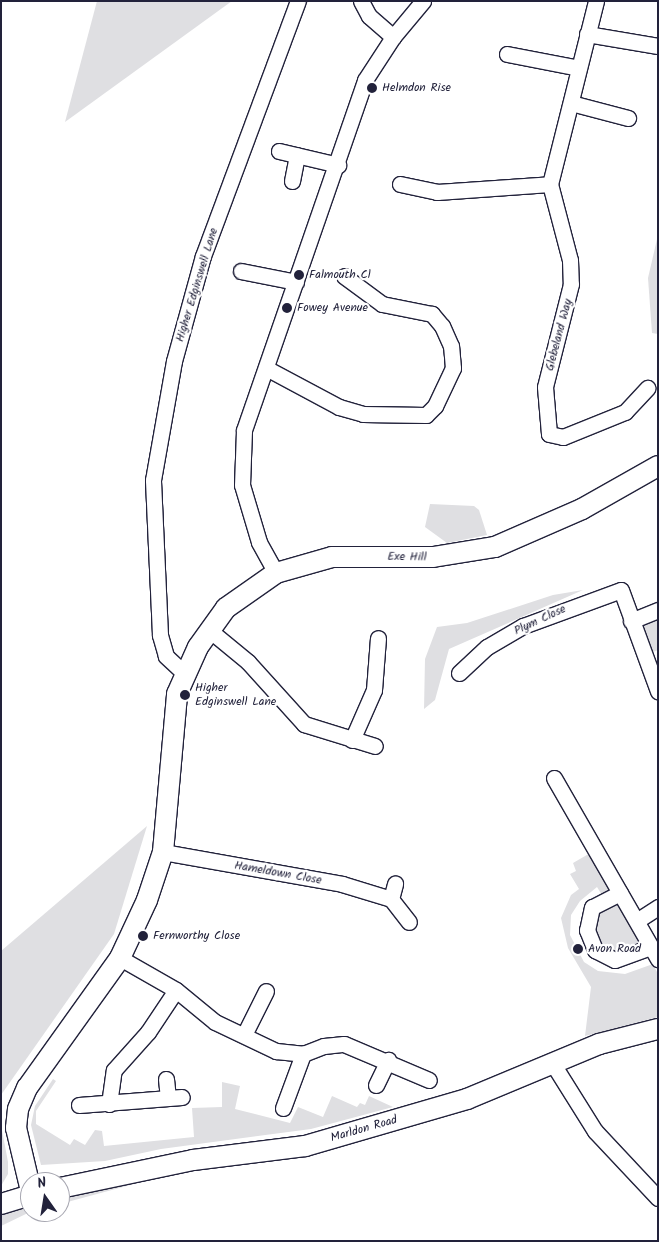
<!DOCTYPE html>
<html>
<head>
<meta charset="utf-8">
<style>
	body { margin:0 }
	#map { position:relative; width:659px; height:1242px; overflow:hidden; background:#fff; font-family:Kalam,sans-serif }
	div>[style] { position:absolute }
	.green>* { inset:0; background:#dfdfe2 }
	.roads { filter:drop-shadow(1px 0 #22223b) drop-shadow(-1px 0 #22223b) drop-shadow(0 1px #22223b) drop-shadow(0 -1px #22223b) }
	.minor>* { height:15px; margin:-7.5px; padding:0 7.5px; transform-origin:7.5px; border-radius:7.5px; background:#fff }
	.tertiary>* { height:20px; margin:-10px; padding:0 10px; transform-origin:10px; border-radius:10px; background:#fff }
	.dots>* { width:14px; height:14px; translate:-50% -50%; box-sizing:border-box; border:2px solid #fff; border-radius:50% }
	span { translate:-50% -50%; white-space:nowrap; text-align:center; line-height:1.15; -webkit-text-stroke:4.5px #fff; paint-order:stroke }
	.poi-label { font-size:12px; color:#22223b }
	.left { translate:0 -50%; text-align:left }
	.street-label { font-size:12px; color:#22223b }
	.frame { position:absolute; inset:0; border:2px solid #22223b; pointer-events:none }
	.north { position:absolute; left:20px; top:1172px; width:50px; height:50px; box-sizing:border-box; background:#fff; border:1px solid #a7a7b1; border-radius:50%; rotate:347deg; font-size:14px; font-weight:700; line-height:20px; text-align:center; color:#22223b }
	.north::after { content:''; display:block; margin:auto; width:18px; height:22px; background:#22223b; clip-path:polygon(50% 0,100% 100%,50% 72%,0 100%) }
</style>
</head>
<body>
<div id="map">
	<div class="green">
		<div style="clip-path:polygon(97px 1px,232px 1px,65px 122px)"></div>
		<div style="clip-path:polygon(658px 235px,658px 334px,652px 333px,648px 278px)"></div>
		<div style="clip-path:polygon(430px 504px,474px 506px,479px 510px,487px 535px,447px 543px,425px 527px)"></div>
		<div style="clip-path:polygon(583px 590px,449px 649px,435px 700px,424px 709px,425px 659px,437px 627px,467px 623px,553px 595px)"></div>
		<div style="clip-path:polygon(658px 610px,658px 650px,644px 656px,631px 621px)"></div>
		<div style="clip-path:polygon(147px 826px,114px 934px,1px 1095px,1px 951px)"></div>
		<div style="clip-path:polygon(592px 852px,609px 889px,602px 895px,597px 887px,580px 901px,571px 915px,570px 935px,584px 962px,598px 971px,625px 974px,653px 964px,658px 974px,658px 1017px,585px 1036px,591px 987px,568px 948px,561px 918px,571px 895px,579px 889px,570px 874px,576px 871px,573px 863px)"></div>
		<div style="clip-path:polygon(620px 893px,651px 947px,605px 958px,587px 919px)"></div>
		<div style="clip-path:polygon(53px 1079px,56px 1081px,36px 1111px,36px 1124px,70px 1145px,74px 1139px,85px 1145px,95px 1130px,102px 1131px,104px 1146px,194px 1137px,192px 1108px,222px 1107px,222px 1082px,240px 1086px,235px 1109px,290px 1123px,298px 1107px,323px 1117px,332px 1096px,357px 1107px,360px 1103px,365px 1105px,369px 1096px,393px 1107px,311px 1129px,161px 1149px,105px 1161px,41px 1165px,31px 1125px,35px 1106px)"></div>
		<div style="clip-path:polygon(1px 1125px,8px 1162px,8px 1174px,1px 1186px)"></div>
		<div style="clip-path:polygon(171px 1174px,60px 1204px,60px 1195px)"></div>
		<div style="clip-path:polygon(30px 1204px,30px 1212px,1px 1226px,1px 1214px)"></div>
	</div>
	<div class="roads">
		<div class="minor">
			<div style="left:361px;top:1px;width:17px;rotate:62deg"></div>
			<div style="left:369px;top:16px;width:32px;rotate:41deg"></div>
			<div style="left:596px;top:1px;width:189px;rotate:104.1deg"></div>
			<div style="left:550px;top:184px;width:79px;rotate:75.3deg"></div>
			<div style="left:570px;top:260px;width:24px;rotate:88deg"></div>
			<div style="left:571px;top:284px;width:106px;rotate:104.2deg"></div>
			<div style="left:545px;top:387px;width:47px;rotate:85.1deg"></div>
			<div style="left:549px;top:434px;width:14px;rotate:12deg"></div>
			<div style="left:563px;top:437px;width:67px;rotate:-22deg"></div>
			<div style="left:625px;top:412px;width:33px;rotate:-47deg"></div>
			<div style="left:587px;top:34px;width:72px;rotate:9.6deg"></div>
			<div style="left:507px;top:54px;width:73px;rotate:11deg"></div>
			<div style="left:571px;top:103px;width:59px;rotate:14.7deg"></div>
			<div style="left:279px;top:151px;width:61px;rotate:13.3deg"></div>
			<div style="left:292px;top:181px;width:26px;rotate:-79deg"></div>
			<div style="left:400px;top:184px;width:38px;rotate:12deg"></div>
			<div style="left:437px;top:192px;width:113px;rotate:-4deg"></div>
			<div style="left:241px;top:271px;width:56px;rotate:11.3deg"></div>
			<div style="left:266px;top:368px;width:83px;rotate:28.1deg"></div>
			<div style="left:339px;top:407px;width:25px;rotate:16deg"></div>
			<div style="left:363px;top:414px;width:63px;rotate:0.9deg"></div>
			<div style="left:426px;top:415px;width:13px;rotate:-45deg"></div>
			<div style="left:435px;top:406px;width:42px;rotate:-64.7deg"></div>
			<div style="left:453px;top:368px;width:22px;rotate:-95deg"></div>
			<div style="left:451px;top:346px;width:22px;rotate:-114deg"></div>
			<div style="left:442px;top:326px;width:16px;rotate:-130deg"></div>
			<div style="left:432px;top:314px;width:51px;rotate:-168.7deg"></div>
			<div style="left:382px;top:304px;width:47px;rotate:-143.6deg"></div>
			<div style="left:276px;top:573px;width:35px;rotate:-119deg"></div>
			<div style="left:259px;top:542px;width:59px;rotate:-106.6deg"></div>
			<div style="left:242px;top:485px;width:55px;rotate:-87.9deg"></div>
			<div style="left:244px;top:430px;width:370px;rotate:-70.9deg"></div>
			<div style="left:365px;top:80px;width:51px;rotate:-56.9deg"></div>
			<div style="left:393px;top:37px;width:47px;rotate:-50.2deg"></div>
			<div style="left:631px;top:621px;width:29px;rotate:-22deg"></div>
			<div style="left:208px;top:629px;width:52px;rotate:39.5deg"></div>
			<div style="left:248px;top:662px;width:84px;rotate:47.9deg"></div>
			<div style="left:304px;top:724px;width:74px;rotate:17.2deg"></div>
			<div style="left:184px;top:673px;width:25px;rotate:-137deg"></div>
			<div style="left:166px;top:656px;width:22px;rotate:-106deg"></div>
			<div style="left:160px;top:635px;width:155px;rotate:-92.6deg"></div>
			<div style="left:153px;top:480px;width:121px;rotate:-80deg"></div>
			<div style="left:174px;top:361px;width:109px;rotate:-74.6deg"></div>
			<div style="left:203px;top:256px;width:272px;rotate:-69.6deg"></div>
			<div style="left:459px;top:673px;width:38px;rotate:-43deg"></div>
			<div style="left:487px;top:647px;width:42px;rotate:-30.3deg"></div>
			<div style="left:523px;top:626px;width:104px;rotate:-20.2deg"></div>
			<div style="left:621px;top:590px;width:108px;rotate:69.9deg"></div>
			<div style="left:352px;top:740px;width:55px;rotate:-66.3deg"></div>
			<div style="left:374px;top:690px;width:52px;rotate:-85.6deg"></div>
			<div style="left:554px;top:778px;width:209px;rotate:60.1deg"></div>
			<div style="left:163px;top:852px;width:182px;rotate:10.1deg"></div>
			<div style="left:342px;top:884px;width:51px;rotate:17deg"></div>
			<div style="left:391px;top:899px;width:16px;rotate:-75deg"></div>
			<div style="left:620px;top:893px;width:31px;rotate:153deg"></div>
			<div style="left:592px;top:907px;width:24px;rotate:102deg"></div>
			<div style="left:587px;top:930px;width:22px;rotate:68deg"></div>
			<div style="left:595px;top:950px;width:22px;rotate:27deg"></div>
			<div style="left:615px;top:960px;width:38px;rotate:-20deg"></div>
			<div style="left:391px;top:899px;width:29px;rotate:52deg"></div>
			<div style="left:638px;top:920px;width:24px;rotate:-33deg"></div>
			<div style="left:120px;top:958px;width:64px;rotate:29.7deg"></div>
			<div style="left:176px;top:990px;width:50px;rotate:39.4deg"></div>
			<div style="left:215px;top:1022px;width:68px;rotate:25.4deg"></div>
			<div style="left:276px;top:1051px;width:27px;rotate:6deg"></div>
			<div style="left:303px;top:1054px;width:22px;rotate:-21deg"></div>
			<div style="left:324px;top:1046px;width:20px;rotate:-6deg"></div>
			<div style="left:344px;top:1044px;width:92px;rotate:23deg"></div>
			<div style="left:244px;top:1035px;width:49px;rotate:-63.4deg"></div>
			<div style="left:553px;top:1064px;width:79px;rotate:57.9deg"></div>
			<div style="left:595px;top:1131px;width:92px;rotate:46.8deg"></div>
			<div style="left:166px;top:1079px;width:19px;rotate:84deg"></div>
			<div style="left:376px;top:1085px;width:28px;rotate:-64deg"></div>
			<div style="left:109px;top:1104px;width:34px;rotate:-82deg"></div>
			<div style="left:114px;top:1070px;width:51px;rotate:-48.2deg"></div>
			<div style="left:148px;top:1032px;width:50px;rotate:-56.3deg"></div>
			<div style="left:79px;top:1105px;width:103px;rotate:-4.4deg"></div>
			<div style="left:283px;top:1108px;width:58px;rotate:-69.7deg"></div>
		</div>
		<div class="tertiary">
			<div style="left:30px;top:1187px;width:61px;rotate:-103.3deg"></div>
			<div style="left:16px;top:1128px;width:19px;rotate:-84deg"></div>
			<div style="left:18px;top:1109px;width:23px;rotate:-67deg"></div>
			<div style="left:27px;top:1088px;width:160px;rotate:-54.4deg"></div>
			<div style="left:120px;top:958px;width:64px;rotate:-65deg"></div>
			<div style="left:147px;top:900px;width:51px;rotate:-71.6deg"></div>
			<div style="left:163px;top:852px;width:159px;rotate:-84.9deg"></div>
			<div style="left:177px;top:694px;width:51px;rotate:-65.9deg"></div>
			<div style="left:198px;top:647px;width:48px;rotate:-54.3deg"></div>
			<div style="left:226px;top:608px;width:61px;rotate:-35deg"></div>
			<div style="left:276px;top:573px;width:58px;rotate:-15.9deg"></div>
			<div style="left:332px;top:557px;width:101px"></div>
			<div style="left:433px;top:557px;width:63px;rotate:-9.2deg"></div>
			<div style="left:495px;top:547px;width:95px;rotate:-23.6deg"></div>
			<div style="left:582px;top:509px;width:87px;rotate:-29.5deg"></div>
			<div style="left:60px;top:1188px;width:136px;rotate:-11.9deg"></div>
			<div style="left:193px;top:1160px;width:113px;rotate:-7.1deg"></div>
			<div style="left:305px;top:1146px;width:169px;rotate:-16.2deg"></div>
			<div style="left:467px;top:1099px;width:143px;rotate:-22.6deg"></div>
			<div style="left:599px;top:1044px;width:61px;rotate:-14.3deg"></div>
			<div style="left:1px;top:1204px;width:30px;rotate:-17deg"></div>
		</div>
	</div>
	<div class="dots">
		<div style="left:372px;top:88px;background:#22223b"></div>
		<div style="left:299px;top:275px;background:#22223b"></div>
		<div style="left:287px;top:308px;background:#22223b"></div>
		<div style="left:185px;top:695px;background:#22223b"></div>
		<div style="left:143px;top:936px;background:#22223b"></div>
		<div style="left:578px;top:949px;background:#22223b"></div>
	</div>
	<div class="poi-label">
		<span class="left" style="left:382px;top:88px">Helmdon Rise</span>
		<span class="left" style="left:309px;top:275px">Falmouth Cl</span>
		<span class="left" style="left:297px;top:308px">Fowey Avenue</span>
		<span class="left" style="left:195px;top:695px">Higher<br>Edginswell Lane</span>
		<span class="left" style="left:153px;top:936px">Fernworthy Close</span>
		<span class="left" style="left:588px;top:949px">Avon Road</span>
	</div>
	<div class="street-label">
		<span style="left:197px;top:285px;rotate:-73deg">Higher Edginswell Lane</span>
		<span style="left:559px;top:335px;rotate:-75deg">Glebeland Way</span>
		<span style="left:407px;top:557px;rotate:1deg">Exe Hill</span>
		<span style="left:540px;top:620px;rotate:-25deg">Plym Close</span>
		<span style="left:278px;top:873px;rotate:10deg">Hameldown Close</span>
		<span style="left:364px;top:1129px;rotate:-16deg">Marldon Road</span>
	</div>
	<div class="frame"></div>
	<div class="north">N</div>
</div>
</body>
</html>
